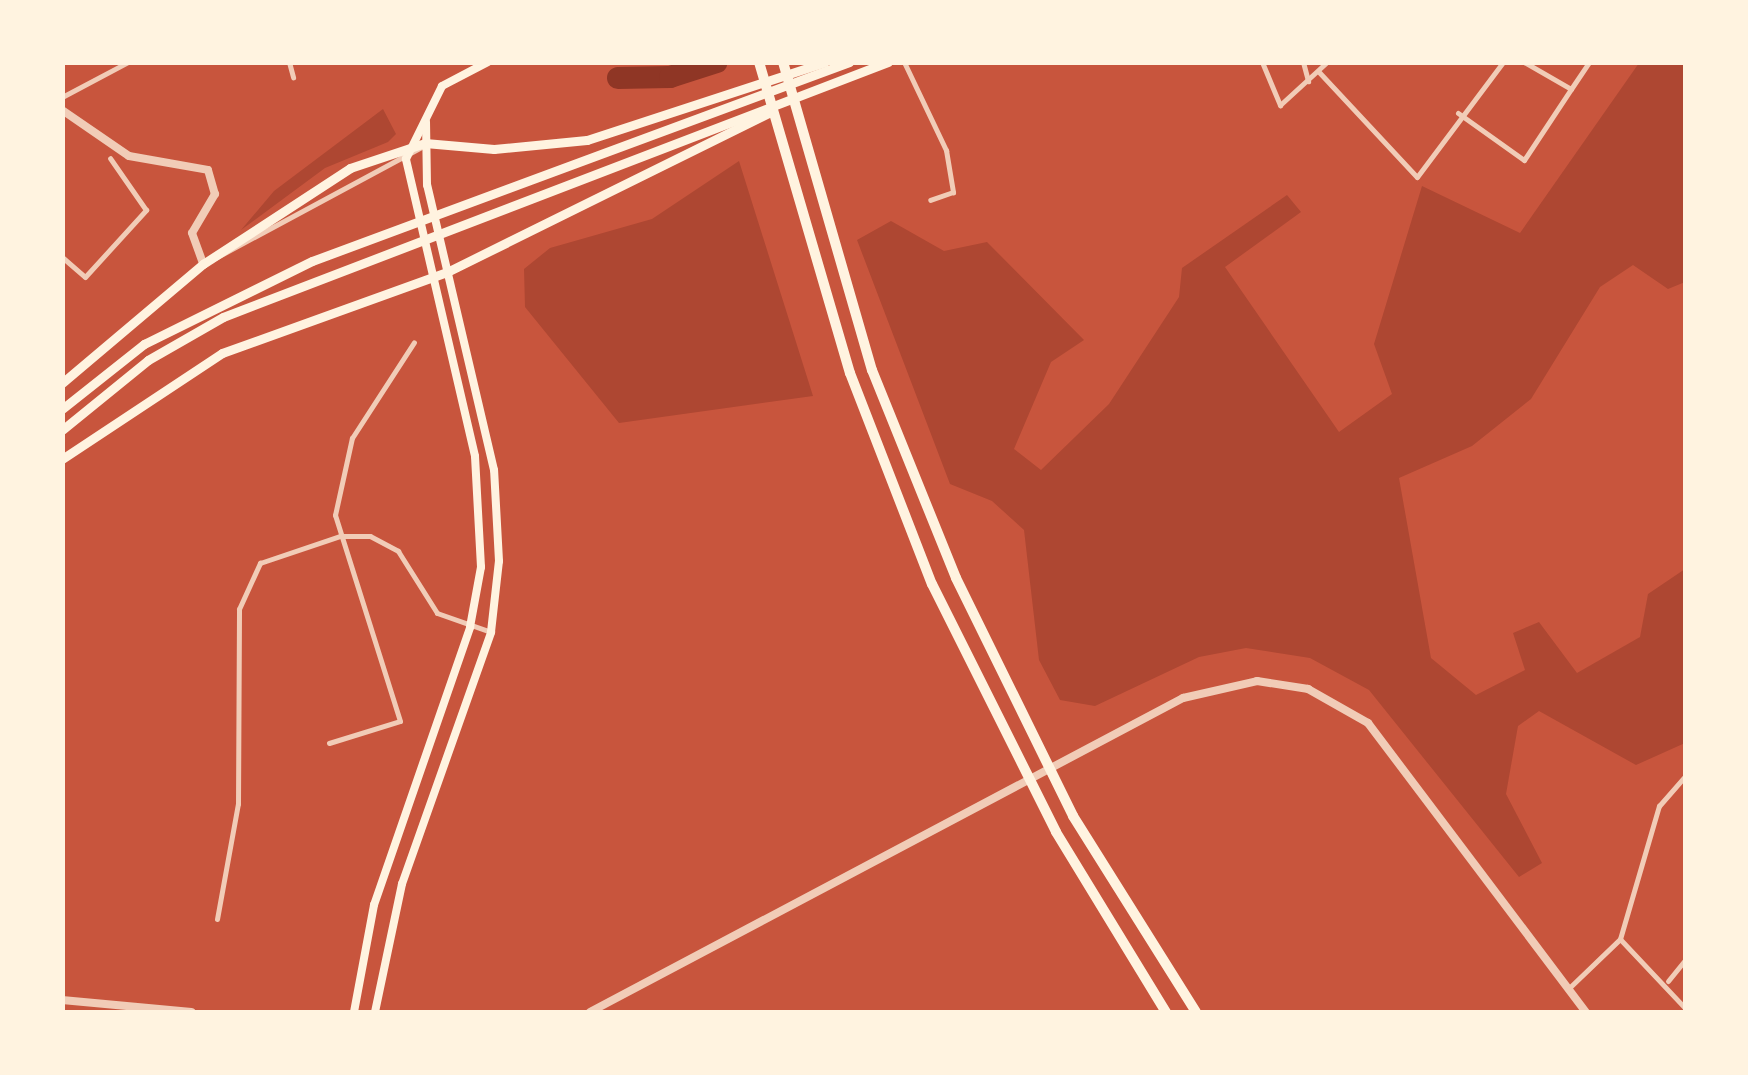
<!DOCTYPE html>
<html>
<head>
<meta charset="utf-8">
<style>
	body { margin:0 }
	#map { position:relative; width:1748px; height:1075px; overflow:hidden; background:#c8553d; font-family:"PT Sans",sans-serif }
	div>[style] { position:absolute }
	.green>* { inset:0; background:#ae4732 }
	.river>* { height:22px; margin:-11px; padding:0 11px; transform-origin:11px; border-radius:11px; background:#8f3625 }
	.minor>* { height:5px; margin:-2.5px; padding:0 2.5px; transform-origin:2.5px; border-radius:2.5px; background:#f1ccb7 }
	.tertiary>* { height:8px; margin:-4px; padding:0 4px; transform-origin:4px; border-radius:4px; background:#f1ccb7 }
	.secondary>* { height:8px; margin:-4px; padding:0 4px; transform-origin:4px; border-radius:4px; background:#fff3e0 }
	.trunk>* { height:9px; margin:-4.5px; padding:0 4.5px; transform-origin:4.5px; border-radius:4.5px; background:#fff3e0 }
	.motorway>* { height:10px; margin:-5px; padding:0 5px; transform-origin:5px; border-radius:5px; background:#fff3e0 }
	span { translate:-50% -50%; white-space:nowrap; text-align:center; line-height:1.15; -webkit-text-stroke:10px #fff3e0; paint-order:stroke }
	.frame { position:absolute; inset:0; border:65px solid #fff3e0; pointer-events:none }
</style>
</head>
<body>
<div id="map">
	<div class="green">
		<div style="clip-path:polygon(1639px 63px,1685px 63px,1685px 282px,1668px 289px,1633px 265px,1600px 287px,1531px 399px,1472px 446px,1399px 478px,1431px 658px,1476px 695px,1525px 670px,1513px 633px,1539px 622px,1577px 673px,1640px 637px,1648px 594px,1685px 569px,1685px 743px,1636px 765px,1539px 711px,1518px 726px,1506px 794px,1542px 863px,1519px 877px,1369px 690px,1310px 658px,1246px 648px,1199px 657px,1095px 706px,1060px 700px,1039px 660px,1024px 530px,992px 501px,950px 484px,857px 240px,891px 221px,944px 251px,987px 242px,1084px 340px,1051px 362px,1014px 449px,1041px 470px,1109px 404px,1179px 297px,1182px 268px,1287px 195px,1301px 212px,1225px 267px,1339px 432px,1392px 394px,1374px 344px,1422px 186px,1520px 233px)"></div>
		<div style="clip-path:polygon(383px 109px,396px 134px,388px 142px,325px 168px,241px 230px,274px 191px)"></div>
		<div style="clip-path:polygon(739px 161px,813px 396px,619px 423px,525px 307px,524px 269px,550px 248px,652px 219px)"></div>
	</div>
	<div class="river">
		<div style="left:618px;top:78px;width:52px;rotate:-1.1deg"></div>
		<div style="left:670px;top:77px;width:49px;rotate:-17.7deg"></div>
	</div>
	<div class="minor">
		<div style="left:289px;top:62px;width:16px;rotate:75deg"></div>
		<div style="left:904px;top:62px;width:98px;rotate:64.5deg"></div>
		<div style="left:946px;top:150px;width:43px;rotate:80.5deg"></div>
		<div style="left:953px;top:192px;width:24px;rotate:161deg"></div>
		<div style="left:1262px;top:62px;width:47px;rotate:67.3deg"></div>
		<div style="left:1280px;top:105px;width:64px;rotate:-42.5deg"></div>
		<div style="left:1303px;top:62px;width:20px;rotate:75deg"></div>
		<div style="left:1524px;top:62px;width:54px;rotate:29.9deg"></div>
		<div style="left:1571px;top:89px;width:32px;rotate:-56deg"></div>
		<div style="left:1318px;top:71px;width:145px;rotate:47deg"></div>
		<div style="left:1417px;top:177px;width:144px;rotate:-53.2deg"></div>
		<div style="left:62px;top:97px;width:75px;rotate:-27.9deg"></div>
		<div style="left:1458px;top:113px;width:81px;rotate:35.5deg"></div>
		<div style="left:1524px;top:160px;width:85px;rotate:-56.5deg"></div>
		<div style="left:62px;top:257px;width:30px;rotate:41deg"></div>
		<div style="left:85px;top:277px;width:91px;rotate:-47.7deg"></div>
		<div style="left:146px;top:210px;width:63px;rotate:-124.7deg"></div>
		<div style="left:204px;top:264px;width:249px;rotate:-28.3deg"></div>
		<div style="left:329px;top:743px;width:74px;rotate:-17.2deg"></div>
		<div style="left:400px;top:721px;width:216px;rotate:-107.5deg"></div>
		<div style="left:335px;top:515px;width:79px;rotate:-77.6deg"></div>
		<div style="left:352px;top:438px;width:114px;rotate:-57.1deg"></div>
		<div style="left:217px;top:919px;width:117px;rotate:-79.7deg"></div>
		<div style="left:238px;top:804px;width:195px;rotate:-89.7deg"></div>
		<div style="left:239px;top:609px;width:51px;rotate:-65.5deg"></div>
		<div style="left:260px;top:563px;width:84px;rotate:-18.6deg"></div>
		<div style="left:340px;top:536px;width:30px"></div>
		<div style="left:370px;top:536px;width:32px;rotate:28deg"></div>
		<div style="left:398px;top:551px;width:73px;rotate:57.8deg"></div>
		<div style="left:437px;top:613px;width:57px;rotate:19.4deg"></div>
		<div style="left:1620px;top:939px;width:96px;rotate:46.7deg"></div>
		<div style="left:1668px;top:981px;width:28px;rotate:-51deg"></div>
		<div style="left:1568px;top:989px;width:72px;rotate:-43.9deg"></div>
		<div style="left:1620px;top:939px;width:139px;rotate:-73.7deg"></div>
		<div style="left:1659px;top:806px;width:41px;rotate:-48.9deg"></div>
	</div>
	<div class="tertiary">
		<div style="left:62px;top:110px;width:81px;rotate:34.5deg"></div>
		<div style="left:129px;top:156px;width:80px;rotate:10deg"></div>
		<div style="left:208px;top:170px;width:25px;rotate:74deg"></div>
		<div style="left:215px;top:194px;width:45px;rotate:120.5deg"></div>
		<div style="left:192px;top:233px;width:33px;rotate:70deg"></div>
		<div style="left:62px;top:1000px;width:130px;rotate:5.3deg"></div>
		<div style="left:590px;top:1012px;width:671px;rotate:-27.9deg"></div>
		<div style="left:1183px;top:698px;width:76px;rotate:-12.9deg"></div>
		<div style="left:1257px;top:681px;width:52px;rotate:8.9deg"></div>
		<div style="left:1308px;top:689px;width:69px;rotate:29.5deg"></div>
		<div style="left:1368px;top:723px;width:362px;rotate:53deg"></div>
	</div>
	<div class="secondary">
		<div style="left:354px;top:1012px;width:109px;rotate:-79.4deg"></div>
		<div style="left:374px;top:905px;width:294px;rotate:-70.9deg"></div>
		<div style="left:470px;top:627px;width:61px;rotate:-79.6deg"></div>
		<div style="left:481px;top:567px;width:111px;rotate:-93.1deg"></div>
		<div style="left:475px;top:456px;width:305px;rotate:-103.1deg"></div>
		<div style="left:406px;top:159px;width:81px;rotate:-63.7deg"></div>
		<div style="left:442px;top:86px;width:52px;rotate:-27.6deg"></div>
		<div style="left:375px;top:1012px;width:131px;rotate:-78.1deg"></div>
		<div style="left:402px;top:884px;width:267px;rotate:-70.5deg"></div>
		<div style="left:491px;top:632px;width:71px;rotate:-83.6deg"></div>
		<div style="left:499px;top:561px;width:91px;rotate:-93.1deg"></div>
		<div style="left:494px;top:470px;width:293px;rotate:-103.2deg"></div>
		<div style="left:427px;top:185px;width:63px;rotate:-90.9deg"></div>
	</div>
	<div class="trunk">
		<div style="left:62px;top:383px;width:185px;rotate:-40.2deg"></div>
		<div style="left:203px;top:264px;width:176px;rotate:-33.1deg"></div>
		<div style="left:350px;top:168px;width:79px;rotate:-18.4deg"></div>
		<div style="left:425px;top:143px;width:69px;rotate:5deg"></div>
		<div style="left:494px;top:149px;width:93px;rotate:-5.5deg"></div>
		<div style="left:587px;top:140px;width:250px;rotate:-18.1deg"></div>
		<div style="left:62px;top:409px;width:105px;rotate:-38.4deg"></div>
		<div style="left:144px;top:344px;width:187px;rotate:-26.3deg"></div>
		<div style="left:312px;top:261px;width:573px;rotate:-20.33deg"></div>
		<div style="left:62px;top:430px;width:111px;rotate:-39.1deg"></div>
		<div style="left:148px;top:360px;width:86px;rotate:-29.8deg"></div>
		<div style="left:223px;top:317px;width:712px;rotate:-20.98deg"></div>
		<div style="left:62px;top:459px;width:192px;rotate:-33.5deg"></div>
		<div style="left:222px;top:353px;width:239px;rotate:-19.8deg"></div>
		<div style="left:447px;top:272px;width:361px;rotate:-26.3deg"></div>
	</div>
	<div class="motorway">
		<div style="left:759px;top:62px;width:324px;rotate:73.7deg"></div>
		<div style="left:850px;top:373px;width:226px;rotate:68.8deg"></div>
		<div style="left:932px;top:584px;width:277px;rotate:63.4deg"></div>
		<div style="left:1056px;top:832px;width:211px;rotate:58.6deg"></div>
		<div style="left:783px;top:62px;width:321px;rotate:73.9deg"></div>
		<div style="left:872px;top:370px;width:224px;rotate:68deg"></div>
		<div style="left:956px;top:578px;width:265px;rotate:63.8deg"></div>
		<div style="left:1073px;top:816px;width:231px;rotate:57.9deg"></div>
	</div>
	<div class="frame"></div>
</div>
</body>
</html>
